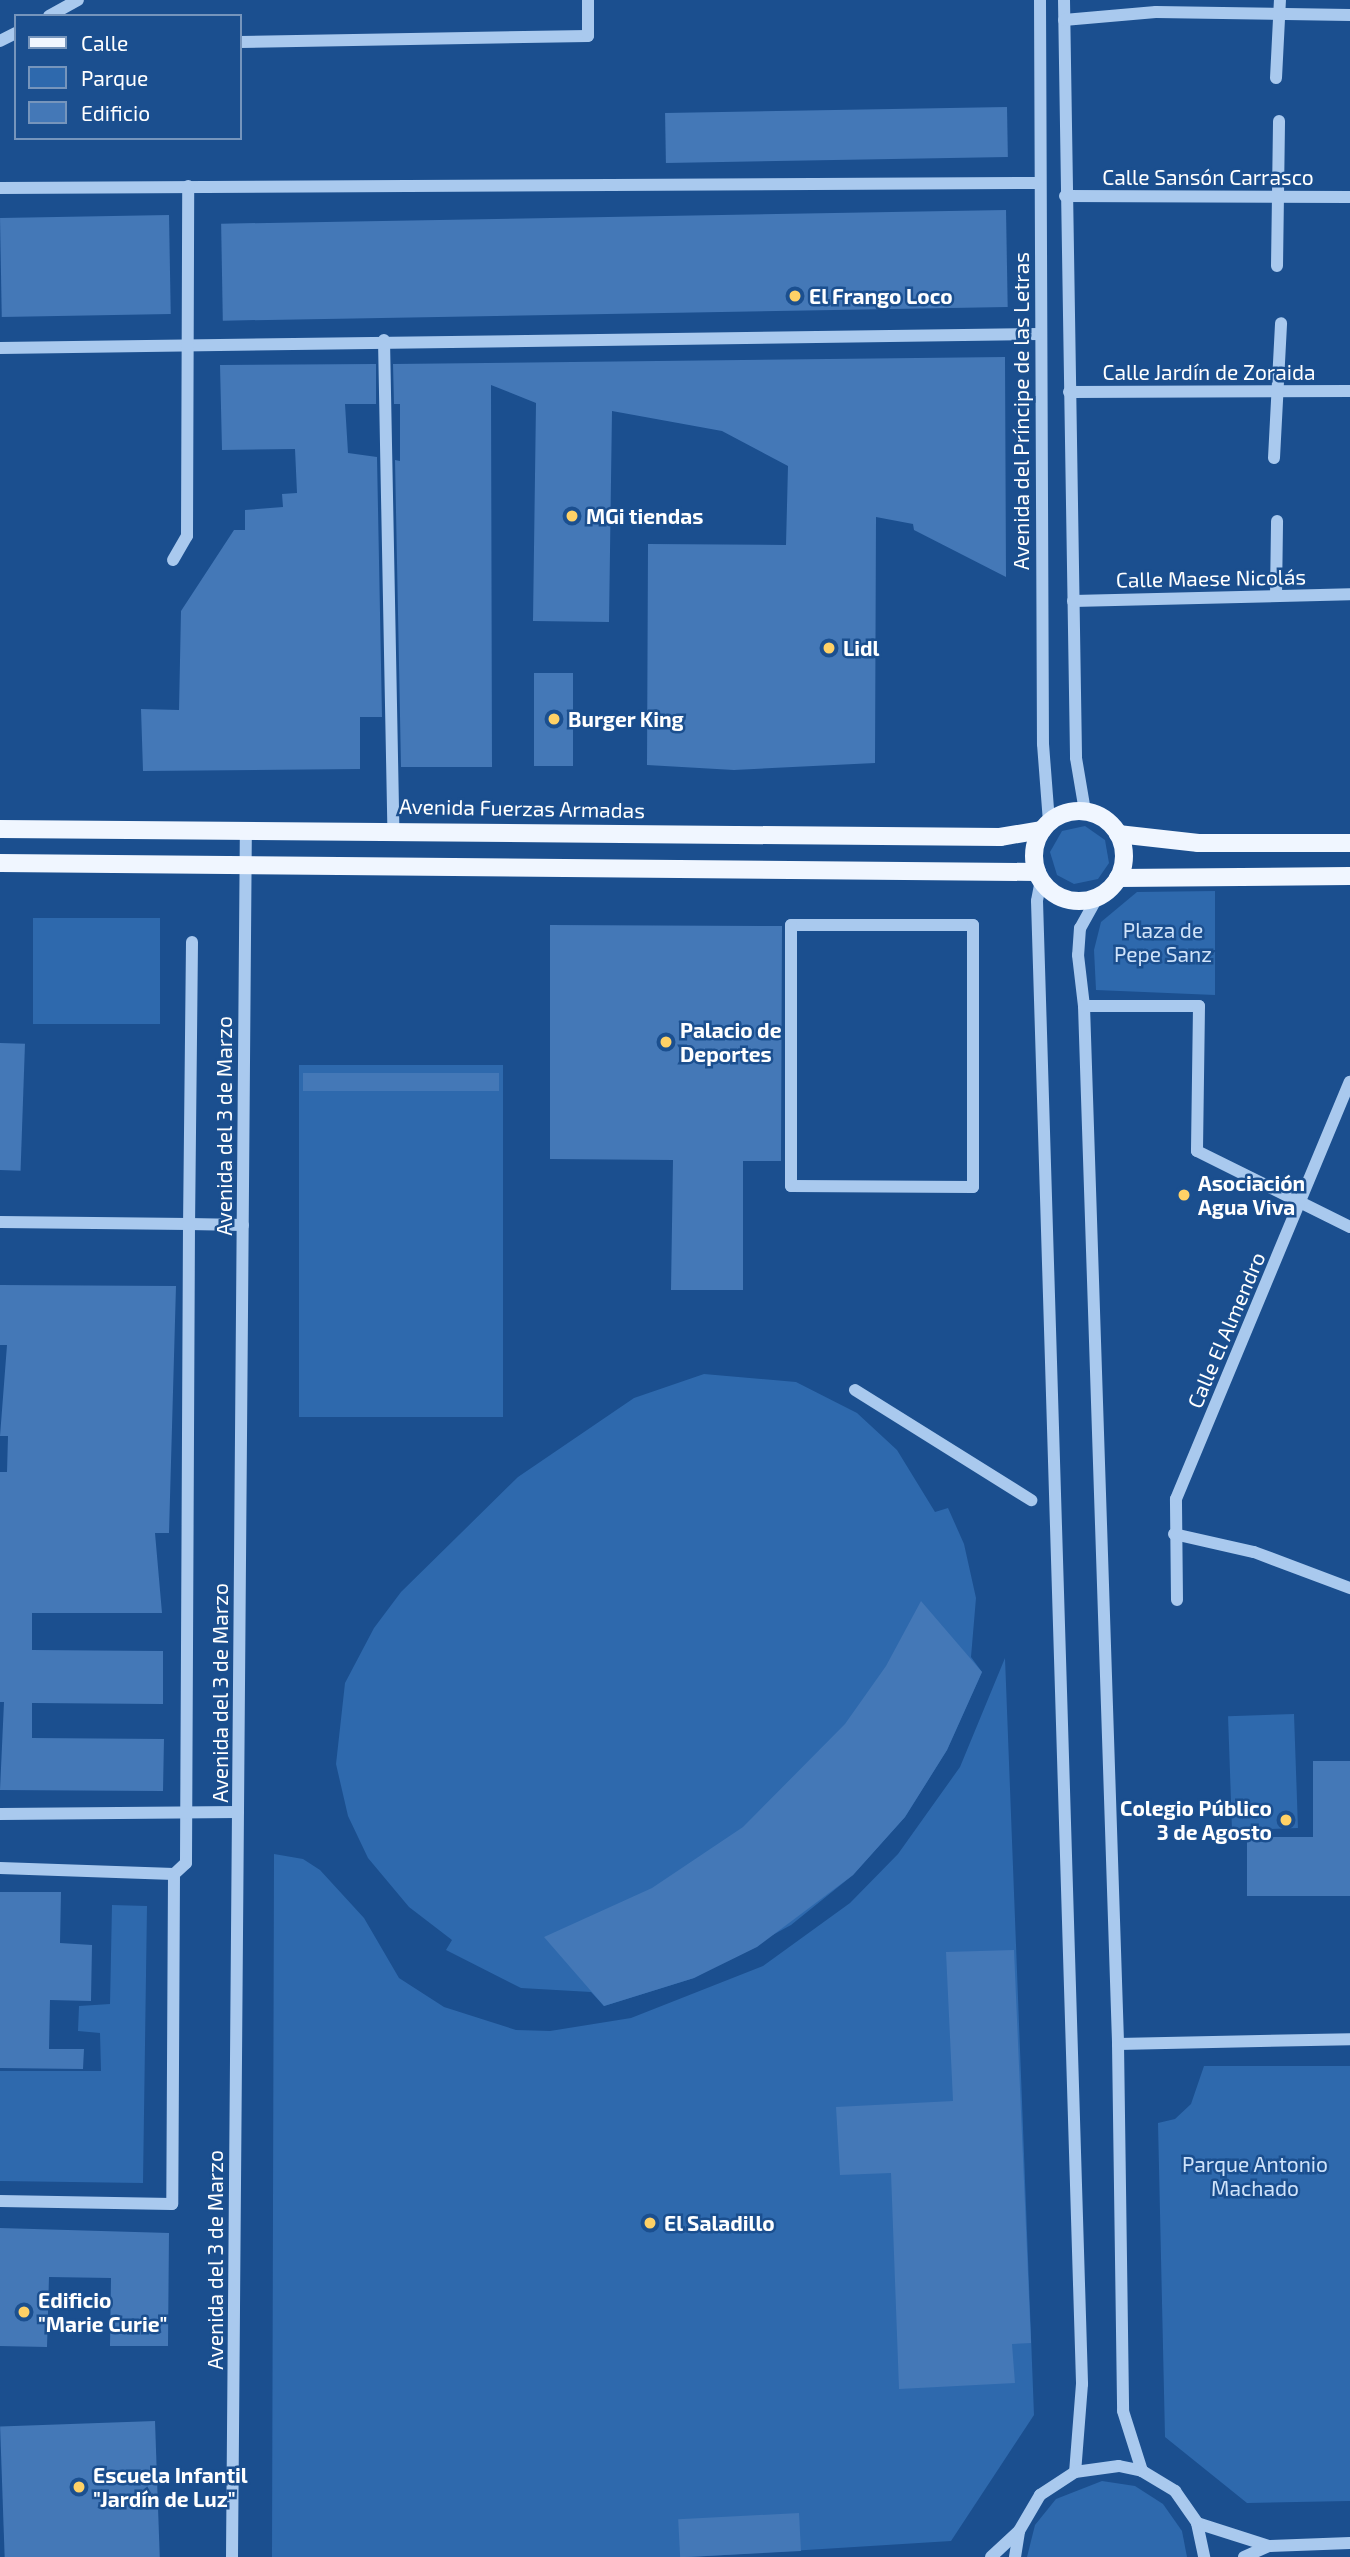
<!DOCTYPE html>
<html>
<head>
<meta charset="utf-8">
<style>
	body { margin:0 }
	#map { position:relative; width:1350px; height:2557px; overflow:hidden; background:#1b4f8f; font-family:"Exo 2",sans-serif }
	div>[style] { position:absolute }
	.green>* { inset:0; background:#2e69ad; transform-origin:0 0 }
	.building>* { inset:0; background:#4478b7; transform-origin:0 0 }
	.minor>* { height:12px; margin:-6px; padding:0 6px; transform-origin:6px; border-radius:6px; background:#a9c9ee }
	.major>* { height:18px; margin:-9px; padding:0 9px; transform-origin:9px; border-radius:9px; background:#f0f6ff }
	.major>.ring { margin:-9px; padding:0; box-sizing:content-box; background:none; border:18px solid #f0f6ff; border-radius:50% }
	.dots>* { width:19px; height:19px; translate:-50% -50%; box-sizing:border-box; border:4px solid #1b4f8f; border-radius:50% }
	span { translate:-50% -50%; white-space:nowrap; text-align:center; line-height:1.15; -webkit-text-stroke:5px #1b4f8f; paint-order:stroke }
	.street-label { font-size:21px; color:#fff }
	.poi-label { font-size:21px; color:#fff; font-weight:700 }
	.left { translate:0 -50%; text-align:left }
	.right { translate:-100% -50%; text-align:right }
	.park-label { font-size:21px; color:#cfe3fa }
	.legend { position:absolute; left:14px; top:14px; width:228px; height:126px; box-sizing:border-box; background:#1b4f8f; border:2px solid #7695bc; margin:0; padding:9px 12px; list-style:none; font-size:21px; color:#fff }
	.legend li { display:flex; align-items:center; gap:14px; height:35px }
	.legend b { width:35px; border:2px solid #7695bc }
</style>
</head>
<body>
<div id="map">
	<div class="green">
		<div style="clip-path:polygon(1085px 826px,1105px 840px,1109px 863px,1098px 879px,1074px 884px,1057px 875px,1050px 852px,1062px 831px)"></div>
		<div style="clip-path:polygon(1215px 891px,1215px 995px,1096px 990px,1094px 950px,1101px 922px,1137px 892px)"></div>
		<div style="left:33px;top:918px;width:127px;height:106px"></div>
		<div style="left:503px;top:1065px;width:352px;height:204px;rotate:90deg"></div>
		<div style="clip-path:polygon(704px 1374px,796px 1382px,857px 1413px,897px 1450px,935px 1512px,948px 1508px,964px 1544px,976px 1598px,971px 1657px,982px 1672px,947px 1750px,905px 1817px,853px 1875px,791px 1925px,694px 1978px,604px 2006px,591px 1992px,521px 1988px,446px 1950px,452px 1940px,409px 1907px,368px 1858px,348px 1816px,336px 1764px,345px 1683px,374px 1628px,401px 1592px,518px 1477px,634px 1398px)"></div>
		<div style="clip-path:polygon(1005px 1658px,1034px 2415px,951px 2541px,692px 2557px,272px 2557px,274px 1854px,303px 1859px,320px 1870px,364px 1918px,399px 1978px,444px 2007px,516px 2030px,550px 2031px,631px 2018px,763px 1966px,850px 1903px,898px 1854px,960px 1767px)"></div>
		<div style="left:1294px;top:1714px;width:114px;height:66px;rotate:88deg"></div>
		<div style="clip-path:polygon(112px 1905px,147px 1906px,143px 2183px,0 2181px,0 2071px,101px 2071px,100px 2033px,78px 2031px,79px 2006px,110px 2004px)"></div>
		<div style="clip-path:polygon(1204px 2066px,1350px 2066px,1350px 2501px,1247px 2503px,1165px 2437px,1158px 2123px,1175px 2119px,1191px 2104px)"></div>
		<div style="clip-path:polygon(1102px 2481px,1135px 2486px,1163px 2504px,1182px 2531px,1187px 2557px,1027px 2557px,1035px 2525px,1056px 2499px)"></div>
	</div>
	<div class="building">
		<div style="left:1007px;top:107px;width:50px;height:342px;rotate:89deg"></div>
		<div style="left:1006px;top:210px;width:97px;height:785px;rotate:89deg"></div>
		<div style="left:169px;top:215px;width:99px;height:169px;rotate:89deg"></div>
		<div style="clip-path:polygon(1005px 357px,1006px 577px,914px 530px,913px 524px,876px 517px,875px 763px,734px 770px,647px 765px,648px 544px,786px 545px,788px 466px,722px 431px,612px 411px,609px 622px,533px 621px,536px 403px,491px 385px,492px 767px,401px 767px,395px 460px,400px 461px,400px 404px,394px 404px,393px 364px)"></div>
		<div style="clip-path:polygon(376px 364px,376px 404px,345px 404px,348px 453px,377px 457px,382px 717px,360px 717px,360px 769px,143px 771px,141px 709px,179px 710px,181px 611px,234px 530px,245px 530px,245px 510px,283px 507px,282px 494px,297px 493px,295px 449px,222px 450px,220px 365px)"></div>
		<div style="left:534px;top:673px;width:39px;height:93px"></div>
		<div style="clip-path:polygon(550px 925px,782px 926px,781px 1161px,743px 1161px,743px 1290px,671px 1290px,673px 1160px,550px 1159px)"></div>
		<div style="left:0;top:1043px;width:25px;height:127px;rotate:2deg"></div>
		<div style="left:303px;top:1073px;width:196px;height:18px"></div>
		<div style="clip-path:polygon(0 1285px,176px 1286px,169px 1533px,155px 1533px,162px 1613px,32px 1613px,32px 1650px,163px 1651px,163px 1704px,32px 1703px,32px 1738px,164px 1739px,163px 1791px,0 1790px,4px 1702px,0 1702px,0 1472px,7px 1472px,8px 1436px,0 1436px,7px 1345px,0 1345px)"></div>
		<div style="clip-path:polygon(921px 1601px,982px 1672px,947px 1750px,905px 1817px,853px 1875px,757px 1947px,694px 1978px,604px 2006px,544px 1937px,652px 1888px,743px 1827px,845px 1724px,886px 1666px)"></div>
		<div style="clip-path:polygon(1313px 1761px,1350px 1761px,1350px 1896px,1247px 1896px,1247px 1837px,1313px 1837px)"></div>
		<div style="clip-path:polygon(0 1892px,61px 1892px,60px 1943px,92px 1945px,91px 2001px,50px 2000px,49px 2049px,84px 2049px,83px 2069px,0 2068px)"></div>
		<div style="clip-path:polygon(1014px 1950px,1031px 2343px,1012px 2344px,1015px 2383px,899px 2389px,891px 2173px,840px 2175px,836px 2107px,953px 2101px,946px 1952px)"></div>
		<div style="clip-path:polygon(0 2228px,169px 2233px,168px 2346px,110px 2346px,111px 2278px,49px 2277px,47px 2347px,0 2346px)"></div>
		<div style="left:155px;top:2421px;width:136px;height:155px;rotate:88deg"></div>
		<div style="left:799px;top:2513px;width:38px;height:121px;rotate:87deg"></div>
	</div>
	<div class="minor">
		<div style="left:1040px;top:0;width:744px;rotate:89.77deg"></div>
		<div style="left:1043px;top:744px;width:78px;rotate:85.6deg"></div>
		<div style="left:1064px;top:0;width:758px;rotate:89.09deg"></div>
		<div style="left:1076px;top:758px;width:54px;rotate:80.4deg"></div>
		<div style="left:49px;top:16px;width:33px;rotate:-29deg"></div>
		<div style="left:1064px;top:20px;width:92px;rotate:-5deg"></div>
		<div style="left:1156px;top:12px;width:194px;rotate:0.9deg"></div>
		<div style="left:0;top:41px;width:18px;rotate:-27deg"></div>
		<div style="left:240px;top:42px;width:348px;rotate:-1deg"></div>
		<div style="left:588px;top:36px;width:36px;rotate:-90deg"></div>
		<div style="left:1276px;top:78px;width:78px;rotate:-87.1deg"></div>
		<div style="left:0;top:188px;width:1038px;rotate:-0.28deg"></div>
		<div style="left:1065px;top:196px;width:285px;rotate:0.2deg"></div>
		<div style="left:1277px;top:266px;width:145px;rotate:-89.2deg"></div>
		<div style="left:384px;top:340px;width:489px;rotate:88.9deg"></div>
		<div style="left:0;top:348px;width:1040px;rotate:-0.77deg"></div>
		<div style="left:1069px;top:392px;width:281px;rotate:-0.2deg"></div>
		<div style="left:1274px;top:458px;width:135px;rotate:-87deg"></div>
		<div style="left:173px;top:560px;width:28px;rotate:-60deg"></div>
		<div style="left:187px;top:536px;width:350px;rotate:-89.8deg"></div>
		<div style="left:1276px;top:596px;width:75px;rotate:-89.2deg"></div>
		<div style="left:1073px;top:601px;width:277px;rotate:-1.4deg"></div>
		<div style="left:1041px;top:880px;width:21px;rotate:101deg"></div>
		<div style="left:1037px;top:901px;width:1484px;rotate:88.26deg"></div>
		<div style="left:1082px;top:2384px;width:88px;rotate:94.5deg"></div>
		<div style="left:1098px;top:896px;width:37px;rotate:119deg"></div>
		<div style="left:1080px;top:928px;width:27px;rotate:94deg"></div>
		<div style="left:1078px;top:955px;width:51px;rotate:83.3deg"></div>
		<div style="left:1084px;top:1006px;width:1039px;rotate:88.12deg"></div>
		<div style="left:1118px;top:2044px;width:367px;rotate:89.2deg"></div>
		<div style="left:1123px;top:2411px;width:63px;rotate:72.4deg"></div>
		<div style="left:791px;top:925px;width:182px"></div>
		<div style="left:973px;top:925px;width:262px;rotate:90deg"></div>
		<div style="left:973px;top:1187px;width:182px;rotate:-179.7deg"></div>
		<div style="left:791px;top:1186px;width:261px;rotate:-90deg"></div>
		<div style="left:192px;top:942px;width:282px;rotate:90.6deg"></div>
		<div style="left:189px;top:1224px;width:54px;rotate:1.1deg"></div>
		<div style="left:1084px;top:1006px;width:115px"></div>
		<div style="left:1199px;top:1006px;width:145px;rotate:90.8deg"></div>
		<div style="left:1197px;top:1151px;width:171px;rotate:26.4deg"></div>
		<div style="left:0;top:1222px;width:189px;rotate:0.6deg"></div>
		<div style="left:189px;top:1224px;width:639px;rotate:90.27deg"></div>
		<div style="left:186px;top:1863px;width:16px;rotate:137deg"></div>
		<div style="left:855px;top:1390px;width:208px;rotate:32deg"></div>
		<div style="left:1174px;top:1534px;width:82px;rotate:12.7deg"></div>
		<div style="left:1254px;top:1552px;width:103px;rotate:20.6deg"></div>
		<div style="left:1177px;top:1600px;width:101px;rotate:-90.6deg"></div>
		<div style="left:1176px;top:1499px;width:452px;rotate:-67.4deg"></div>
		<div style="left:0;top:1814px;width:238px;rotate:-0.5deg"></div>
		<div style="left:0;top:1868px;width:174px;rotate:2deg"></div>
		<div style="left:174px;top:1874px;width:330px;rotate:90.3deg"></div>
		<div style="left:172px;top:2204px;width:172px;rotate:-179deg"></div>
		<div style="left:1118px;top:2044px;width:232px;rotate:-1.2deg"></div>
		<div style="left:1197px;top:2523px;width:76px;rotate:17.7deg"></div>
		<div style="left:1269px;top:2546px;width:81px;rotate:-2.1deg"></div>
		<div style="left:232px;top:2557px;width:1728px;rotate:-89.54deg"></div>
		<div style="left:991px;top:2557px;width:38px;rotate:-43deg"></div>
		<div style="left:1015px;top:2557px;width:26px;rotate:-81deg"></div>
		<div style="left:1019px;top:2531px;width:42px;rotate:-59.7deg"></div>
		<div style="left:1040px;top:2495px;width:42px;rotate:-33.3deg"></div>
		<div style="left:1075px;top:2472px;width:44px;rotate:-7.8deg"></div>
		<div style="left:1119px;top:2466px;width:24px;rotate:12deg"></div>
		<div style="left:1142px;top:2471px;width:39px;rotate:31deg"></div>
		<div style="left:1175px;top:2491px;width:39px;rotate:55deg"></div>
		<div style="left:1197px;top:2523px;width:35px;rotate:78deg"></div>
		<div style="left:1244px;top:2557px;width:27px;rotate:-24deg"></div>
	</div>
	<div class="major">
		<div class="ring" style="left:1034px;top:811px;width:72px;height:72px"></div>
		<div style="left:0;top:829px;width:1000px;rotate:0.46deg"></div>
		<div style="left:1000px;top:837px;width:43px;rotate:-9.5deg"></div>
		<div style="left:1118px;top:834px;width:81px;rotate:6.4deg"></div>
		<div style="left:1198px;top:843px;width:152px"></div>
		<div style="left:0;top:863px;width:1037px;rotate:0.5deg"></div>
		<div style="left:1118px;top:878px;width:232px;rotate:-0.5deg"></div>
	</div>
	<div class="dots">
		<div style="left:795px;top:296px;background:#ffd166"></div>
		<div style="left:572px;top:516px;background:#ffd166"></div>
		<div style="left:829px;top:648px;background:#ffd166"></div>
		<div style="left:554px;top:719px;background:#ffd166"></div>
		<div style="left:666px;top:1042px;background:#ffd166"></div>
		<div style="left:1184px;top:1195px;background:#ffd166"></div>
		<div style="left:1286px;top:1820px;background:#ffd166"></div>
		<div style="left:650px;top:2223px;background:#ffd166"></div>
		<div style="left:24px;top:2312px;background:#ffd166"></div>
		<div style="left:79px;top:2487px;background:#ffd166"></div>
	</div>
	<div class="street-label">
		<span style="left:1208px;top:177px">Calle Sansón Carrasco</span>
		<span style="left:1209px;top:372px">Calle Jardín de Zoraida</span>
		<span style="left:1021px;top:411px;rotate:-90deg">Avenida del Príncipe de las Letras</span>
		<span style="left:1211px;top:578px;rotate:-1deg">Calle Maese Nicolás</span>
		<span style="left:522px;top:808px;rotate:1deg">Avenida Fuerzas Armadas</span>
		<span style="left:224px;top:1126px;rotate:-90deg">Avenida del 3 de Marzo</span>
		<span style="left:1226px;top:1330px;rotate:-67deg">Calle El Almendro</span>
		<span style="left:220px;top:1693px;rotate:-90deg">Avenida del 3 de Marzo</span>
		<span style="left:215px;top:2260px;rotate:-90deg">Avenida del 3 de Marzo</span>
	</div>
	<div class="poi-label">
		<span class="left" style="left:809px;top:296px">El Frango Loco</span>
		<span class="left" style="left:586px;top:516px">MGi tiendas</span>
		<span class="left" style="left:843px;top:648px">Lidl</span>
		<span class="left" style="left:568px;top:719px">Burger King</span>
		<span class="left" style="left:680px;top:1042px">Palacio de<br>Deportes</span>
		<span class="left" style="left:1198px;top:1195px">Asociación<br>Agua Viva</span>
		<span class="right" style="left:1272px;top:1820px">Colegio Público<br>3 de Agosto</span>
		<span class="left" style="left:664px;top:2223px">El Saladillo</span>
		<span class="left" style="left:38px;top:2312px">Edificio<br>"Marie Curie"</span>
		<span class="left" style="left:93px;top:2487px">Escuela Infantil<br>"Jardín de Luz"</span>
	</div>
	<div class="park-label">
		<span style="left:1163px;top:942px">Plaza de<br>Pepe Sanz</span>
		<span style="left:1255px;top:2176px">Parque Antonio<br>Machado</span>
	</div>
	<ul class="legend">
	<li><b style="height:9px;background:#f0f6ff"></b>Calle</li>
	<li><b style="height:19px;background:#2e69ad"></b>Parque</li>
	<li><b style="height:19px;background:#4478b7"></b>Edificio</li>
	</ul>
</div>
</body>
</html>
